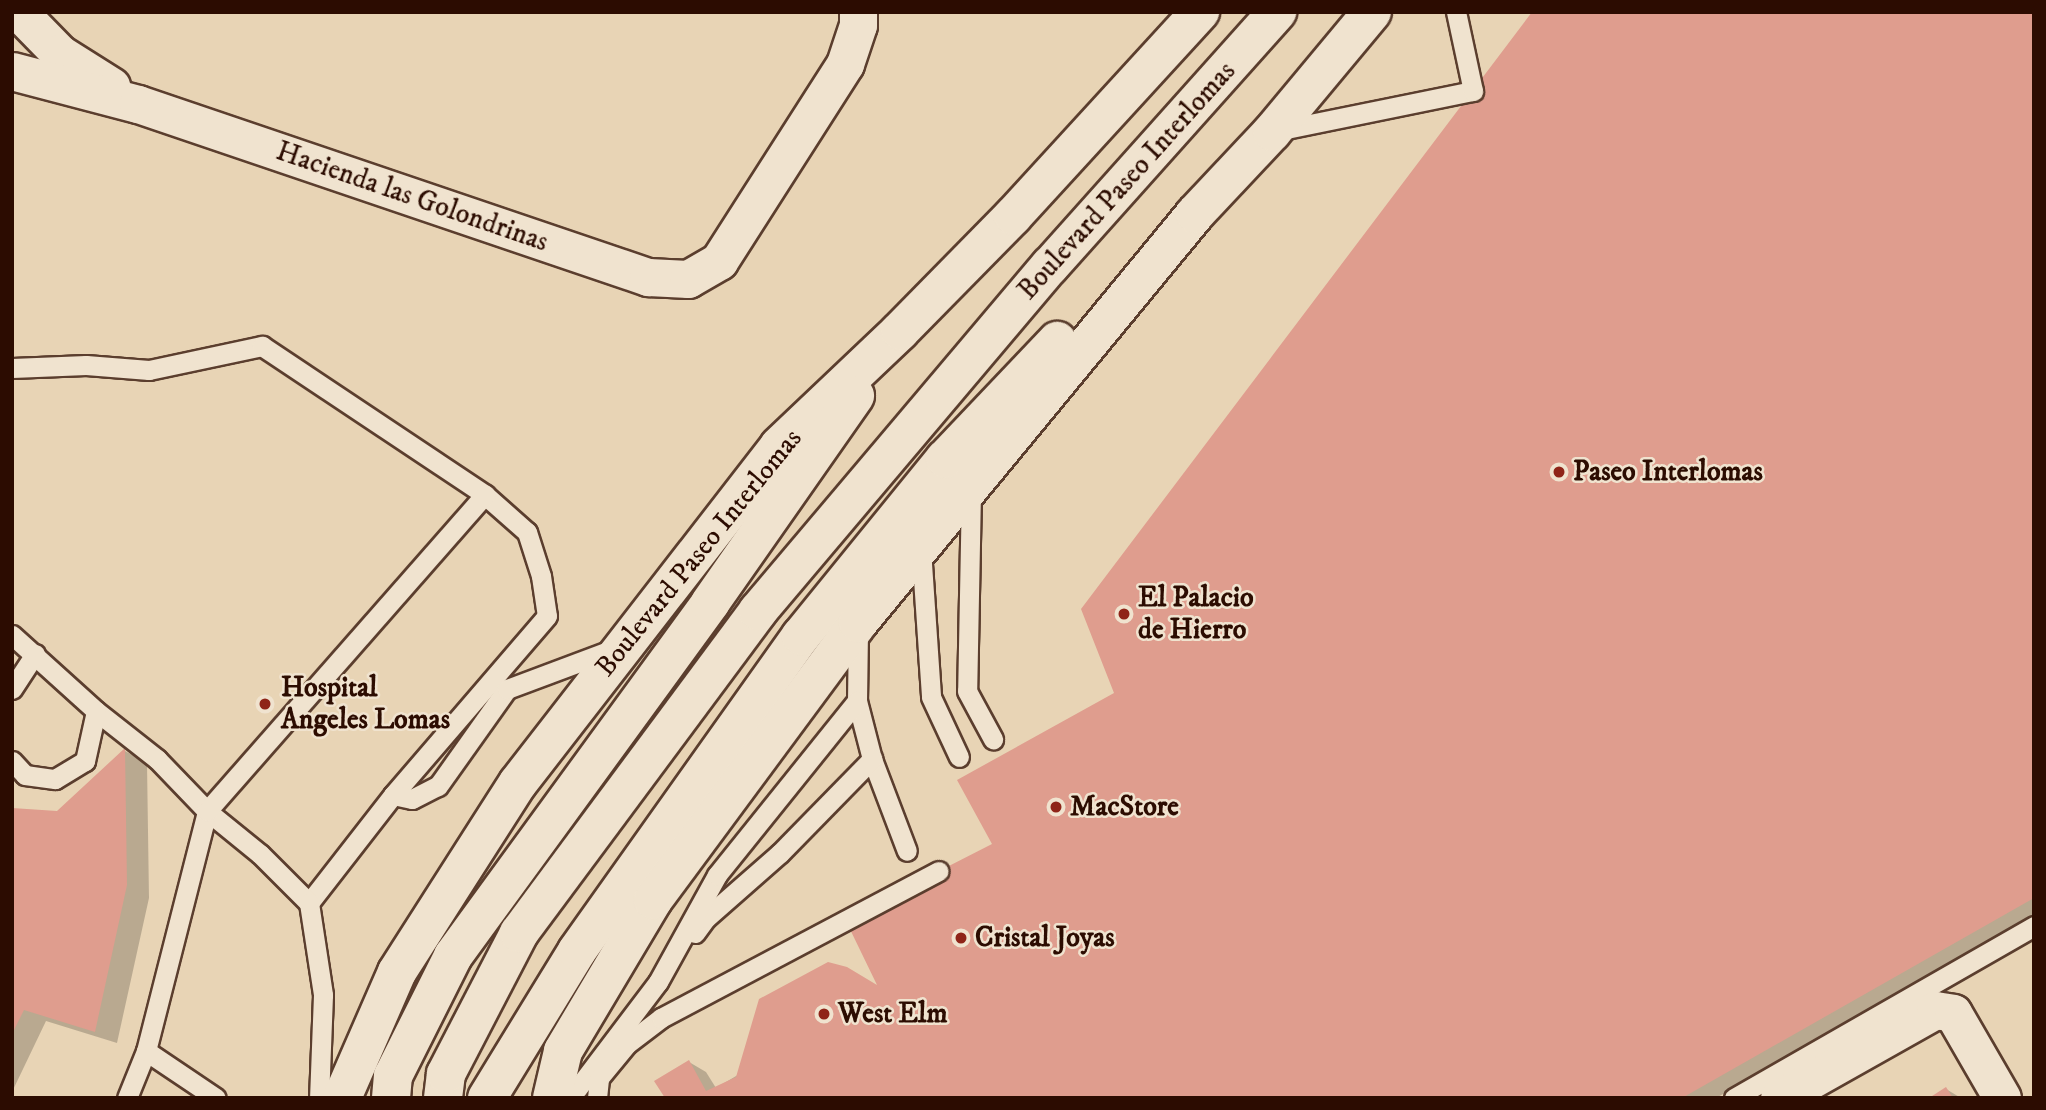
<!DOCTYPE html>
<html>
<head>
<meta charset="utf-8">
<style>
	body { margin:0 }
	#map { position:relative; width:2046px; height:1110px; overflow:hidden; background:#e8d4b5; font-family:"IM FELL DW Pica",serif }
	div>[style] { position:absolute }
	.shadow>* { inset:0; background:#0003 }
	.building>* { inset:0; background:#df9d8e }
	.roads { filter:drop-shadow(2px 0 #5b3e2e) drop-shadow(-2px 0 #5b3e2e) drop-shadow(0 2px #5b3e2e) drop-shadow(0 -2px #5b3e2e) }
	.service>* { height:19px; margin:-9.5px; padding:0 9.5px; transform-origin:9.5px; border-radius:9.5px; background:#f0e3cf }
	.minor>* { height:37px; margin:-18.5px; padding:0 18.5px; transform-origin:18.5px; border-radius:18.5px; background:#f0e3cf }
	.secondary>* { height:38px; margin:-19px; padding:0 19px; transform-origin:19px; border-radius:19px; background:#f0e3cf }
	.dots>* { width:19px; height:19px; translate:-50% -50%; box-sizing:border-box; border:4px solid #f0e3cf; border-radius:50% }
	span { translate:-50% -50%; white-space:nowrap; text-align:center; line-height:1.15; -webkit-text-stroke:5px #f0e3cf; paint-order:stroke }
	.street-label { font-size:28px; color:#2c0c01 }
	.poi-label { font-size:28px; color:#2c0c01; font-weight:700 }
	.left { translate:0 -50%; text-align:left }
	.frame { position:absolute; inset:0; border:14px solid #2c0c01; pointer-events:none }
</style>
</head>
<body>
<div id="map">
	<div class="shadow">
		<div style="clip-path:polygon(2034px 12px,2034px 918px,1716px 1098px,667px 1098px,689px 1062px,706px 1072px,716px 1088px,882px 989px,1116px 694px)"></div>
		<div style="clip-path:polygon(125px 751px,147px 763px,149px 898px,117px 1043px,46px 1021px,12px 1092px,12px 810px,58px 813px)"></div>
		<div style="clip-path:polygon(1946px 1089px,1961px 1098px,1933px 1098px)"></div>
	</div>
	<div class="building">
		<div style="clip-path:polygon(1532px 12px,2034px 12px,2034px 898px,1682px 1098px,665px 1098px,654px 1081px,689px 1060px,706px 1091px,736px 1077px,759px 999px,828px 962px,847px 967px,877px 985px,845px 919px,992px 844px,957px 780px,1114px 693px,1081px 609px)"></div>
		<div style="clip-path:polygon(125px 748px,127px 885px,95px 1032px,24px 1010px,12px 1034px,12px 808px,57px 811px)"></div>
		<div style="clip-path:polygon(1946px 1087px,1953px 1098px,1929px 1098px)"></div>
	</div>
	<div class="roads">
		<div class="service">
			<div style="left:1276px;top:131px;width:201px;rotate:-11.5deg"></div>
			<div style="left:1473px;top:91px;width:81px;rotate:-102.1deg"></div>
			<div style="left:12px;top:368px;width:74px;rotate:-2.3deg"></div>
			<div style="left:86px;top:365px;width:63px;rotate:4.5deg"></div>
			<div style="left:149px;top:370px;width:116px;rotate:-12deg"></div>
			<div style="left:262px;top:346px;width:268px;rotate:33.7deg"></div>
			<div style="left:485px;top:495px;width:56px;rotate:41.4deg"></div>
			<div style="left:527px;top:532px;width:46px;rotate:72.3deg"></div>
			<div style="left:541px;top:576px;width:40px;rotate:81.5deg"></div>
			<div style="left:547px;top:616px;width:236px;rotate:130.7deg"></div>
			<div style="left:393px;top:795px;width:137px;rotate:127.9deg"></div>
			<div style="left:971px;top:491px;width:200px;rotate:91.1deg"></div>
			<div style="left:967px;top:691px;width:55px;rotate:61.6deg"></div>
			<div style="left:921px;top:549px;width:148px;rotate:86.1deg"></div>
			<div style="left:931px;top:697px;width:66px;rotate:65deg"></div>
			<div style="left:858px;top:630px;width:71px;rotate:90.8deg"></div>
			<div style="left:857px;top:701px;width:60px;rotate:75.5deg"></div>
			<div style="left:872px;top:759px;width:98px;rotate:69.2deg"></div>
			<div style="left:12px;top:635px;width:113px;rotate:42.1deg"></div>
			<div style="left:96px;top:711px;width:78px;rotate:38.2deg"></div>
			<div style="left:157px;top:759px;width:72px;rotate:46.1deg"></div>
			<div style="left:207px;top:811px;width:68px;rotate:39.1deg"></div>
			<div style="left:260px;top:854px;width:69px;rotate:45deg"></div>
			<div style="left:309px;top:903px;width:93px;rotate:81.3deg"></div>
			<div style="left:323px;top:995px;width:103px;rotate:92.2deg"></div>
			<div style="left:12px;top:689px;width:42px;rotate:-56.7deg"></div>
			<div style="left:12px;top:761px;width:19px;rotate:47deg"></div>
			<div style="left:25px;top:775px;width:30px;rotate:8deg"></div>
			<div style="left:55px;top:779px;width:35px;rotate:-31deg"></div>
			<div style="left:85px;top:761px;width:51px;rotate:-77.6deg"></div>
			<div style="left:393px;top:795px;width:19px;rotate:12deg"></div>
			<div style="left:412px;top:799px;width:29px;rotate:-27deg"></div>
			<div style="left:438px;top:786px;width:119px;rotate:-54.6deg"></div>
			<div style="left:507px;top:689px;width:114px;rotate:-20.5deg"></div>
			<div style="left:695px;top:933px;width:19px;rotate:-54deg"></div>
			<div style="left:706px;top:918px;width:98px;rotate:-41.3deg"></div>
			<div style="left:780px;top:853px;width:132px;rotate:-45.6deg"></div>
			<div style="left:146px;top:1051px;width:84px;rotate:33.9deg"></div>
			<div style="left:577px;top:1089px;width:134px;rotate:-52.9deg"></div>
			<div style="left:658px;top:982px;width:122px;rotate:-61.1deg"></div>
			<div style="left:717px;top:875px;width:223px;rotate:-51.2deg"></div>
			<div style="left:127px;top:1098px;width:51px;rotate:-68deg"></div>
			<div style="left:146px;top:1051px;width:248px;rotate:-75.7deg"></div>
			<div style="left:207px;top:811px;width:421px;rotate:-48.7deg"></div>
			<div style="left:597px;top:1098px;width:20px;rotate:-84deg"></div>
			<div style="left:599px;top:1078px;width:44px;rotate:-50.5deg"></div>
			<div style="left:627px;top:1044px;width:43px;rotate:-37.4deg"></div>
			<div style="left:661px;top:1018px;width:314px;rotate:-27.9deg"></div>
			<div style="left:1734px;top:1098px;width:346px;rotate:-29.8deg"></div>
		</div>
		<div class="minor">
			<div style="left:19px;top:12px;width:57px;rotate:45.7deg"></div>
			<div style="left:59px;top:53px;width:62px;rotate:32.4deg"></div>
			<div style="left:12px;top:71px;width:130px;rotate:14.7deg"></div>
			<div style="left:138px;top:104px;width:539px;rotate:18.74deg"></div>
			<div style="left:648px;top:277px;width:40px;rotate:2.9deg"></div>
			<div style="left:688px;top:279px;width:36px;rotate:-30deg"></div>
			<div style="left:719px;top:261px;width:234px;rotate:-57.4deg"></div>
			<div style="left:845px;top:64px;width:41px;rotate:-71.6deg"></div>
			<div style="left:858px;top:25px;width:13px;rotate:-90deg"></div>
			<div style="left:1779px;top:1098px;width:179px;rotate:-29.4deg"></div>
			<div style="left:1935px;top:1010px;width:18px;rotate:9deg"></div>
			<div style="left:1953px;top:1013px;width:98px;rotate:60deg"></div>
		</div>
		<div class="secondary">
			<div style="left:342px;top:1098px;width:137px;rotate:-66.4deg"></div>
			<div style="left:397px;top:972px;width:224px;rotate:-57.4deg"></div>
			<div style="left:518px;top:783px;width:426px;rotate:-52.2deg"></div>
			<div style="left:779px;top:446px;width:167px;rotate:-43.5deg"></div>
			<div style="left:900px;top:331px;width:161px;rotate:-45.5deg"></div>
			<div style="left:1013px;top:216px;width:277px;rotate:-47.5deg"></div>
			<div style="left:391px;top:1098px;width:22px;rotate:-85deg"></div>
			<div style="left:393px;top:1076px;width:134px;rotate:-63.4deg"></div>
			<div style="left:453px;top:956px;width:437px;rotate:-53.9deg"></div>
			<div style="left:710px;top:603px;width:253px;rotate:-55deg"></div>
			<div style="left:443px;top:1098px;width:24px;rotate:-83deg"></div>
			<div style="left:446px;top:1074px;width:159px;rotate:-62.6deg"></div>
			<div style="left:519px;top:933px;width:401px;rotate:-53.4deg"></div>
			<div style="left:758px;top:611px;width:452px;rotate:-49.8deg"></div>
			<div style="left:1050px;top:266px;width:341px;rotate:-48.2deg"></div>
			<div style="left:487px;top:1098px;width:172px;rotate:-58.5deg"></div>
			<div style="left:577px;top:951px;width:387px;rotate:-54.6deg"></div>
			<div style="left:801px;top:636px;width:228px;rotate:-50.9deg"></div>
			<div style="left:945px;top:459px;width:163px;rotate:-46.5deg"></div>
			<div style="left:552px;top:1098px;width:48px;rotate:-76.8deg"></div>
			<div style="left:563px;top:1051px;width:176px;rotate:-59.2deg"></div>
			<div style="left:653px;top:900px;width:345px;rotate:-53.5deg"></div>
			<div style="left:858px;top:623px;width:530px;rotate:-50.51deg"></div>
			<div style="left:1195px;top:214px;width:112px;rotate:-46.8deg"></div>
			<div style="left:1272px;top:132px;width:156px;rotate:-50.2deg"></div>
		</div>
	</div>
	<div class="dots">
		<div style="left:1559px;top:472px;background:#8f2418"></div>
		<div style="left:1124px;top:614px;background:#8f2418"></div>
		<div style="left:265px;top:704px;background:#8f2418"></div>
		<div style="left:1056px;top:807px;background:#8f2418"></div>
		<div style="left:961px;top:938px;background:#8f2418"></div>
		<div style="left:824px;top:1014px;background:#8f2418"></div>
	</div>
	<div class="street-label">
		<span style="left:1127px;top:181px;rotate:-48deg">Boulevard Paseo Interlomas</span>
		<span style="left:412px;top:197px;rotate:19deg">Hacienda las Golondrinas</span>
		<span style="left:699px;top:553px;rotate:-51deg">Boulevard Paseo Interlomas</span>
	</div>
	<div class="poi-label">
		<span class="left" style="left:1573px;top:472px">Paseo Interlomas</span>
		<span class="left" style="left:1138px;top:614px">El Palacio<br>de Hierro</span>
		<span class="left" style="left:281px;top:704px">Hospital<br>Angeles Lomas</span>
		<span class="left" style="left:1070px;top:807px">MacStore</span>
		<span class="left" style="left:975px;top:938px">Cristal Joyas</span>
		<span class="left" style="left:838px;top:1014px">West Elm</span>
	</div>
	<div class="frame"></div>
</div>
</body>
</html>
